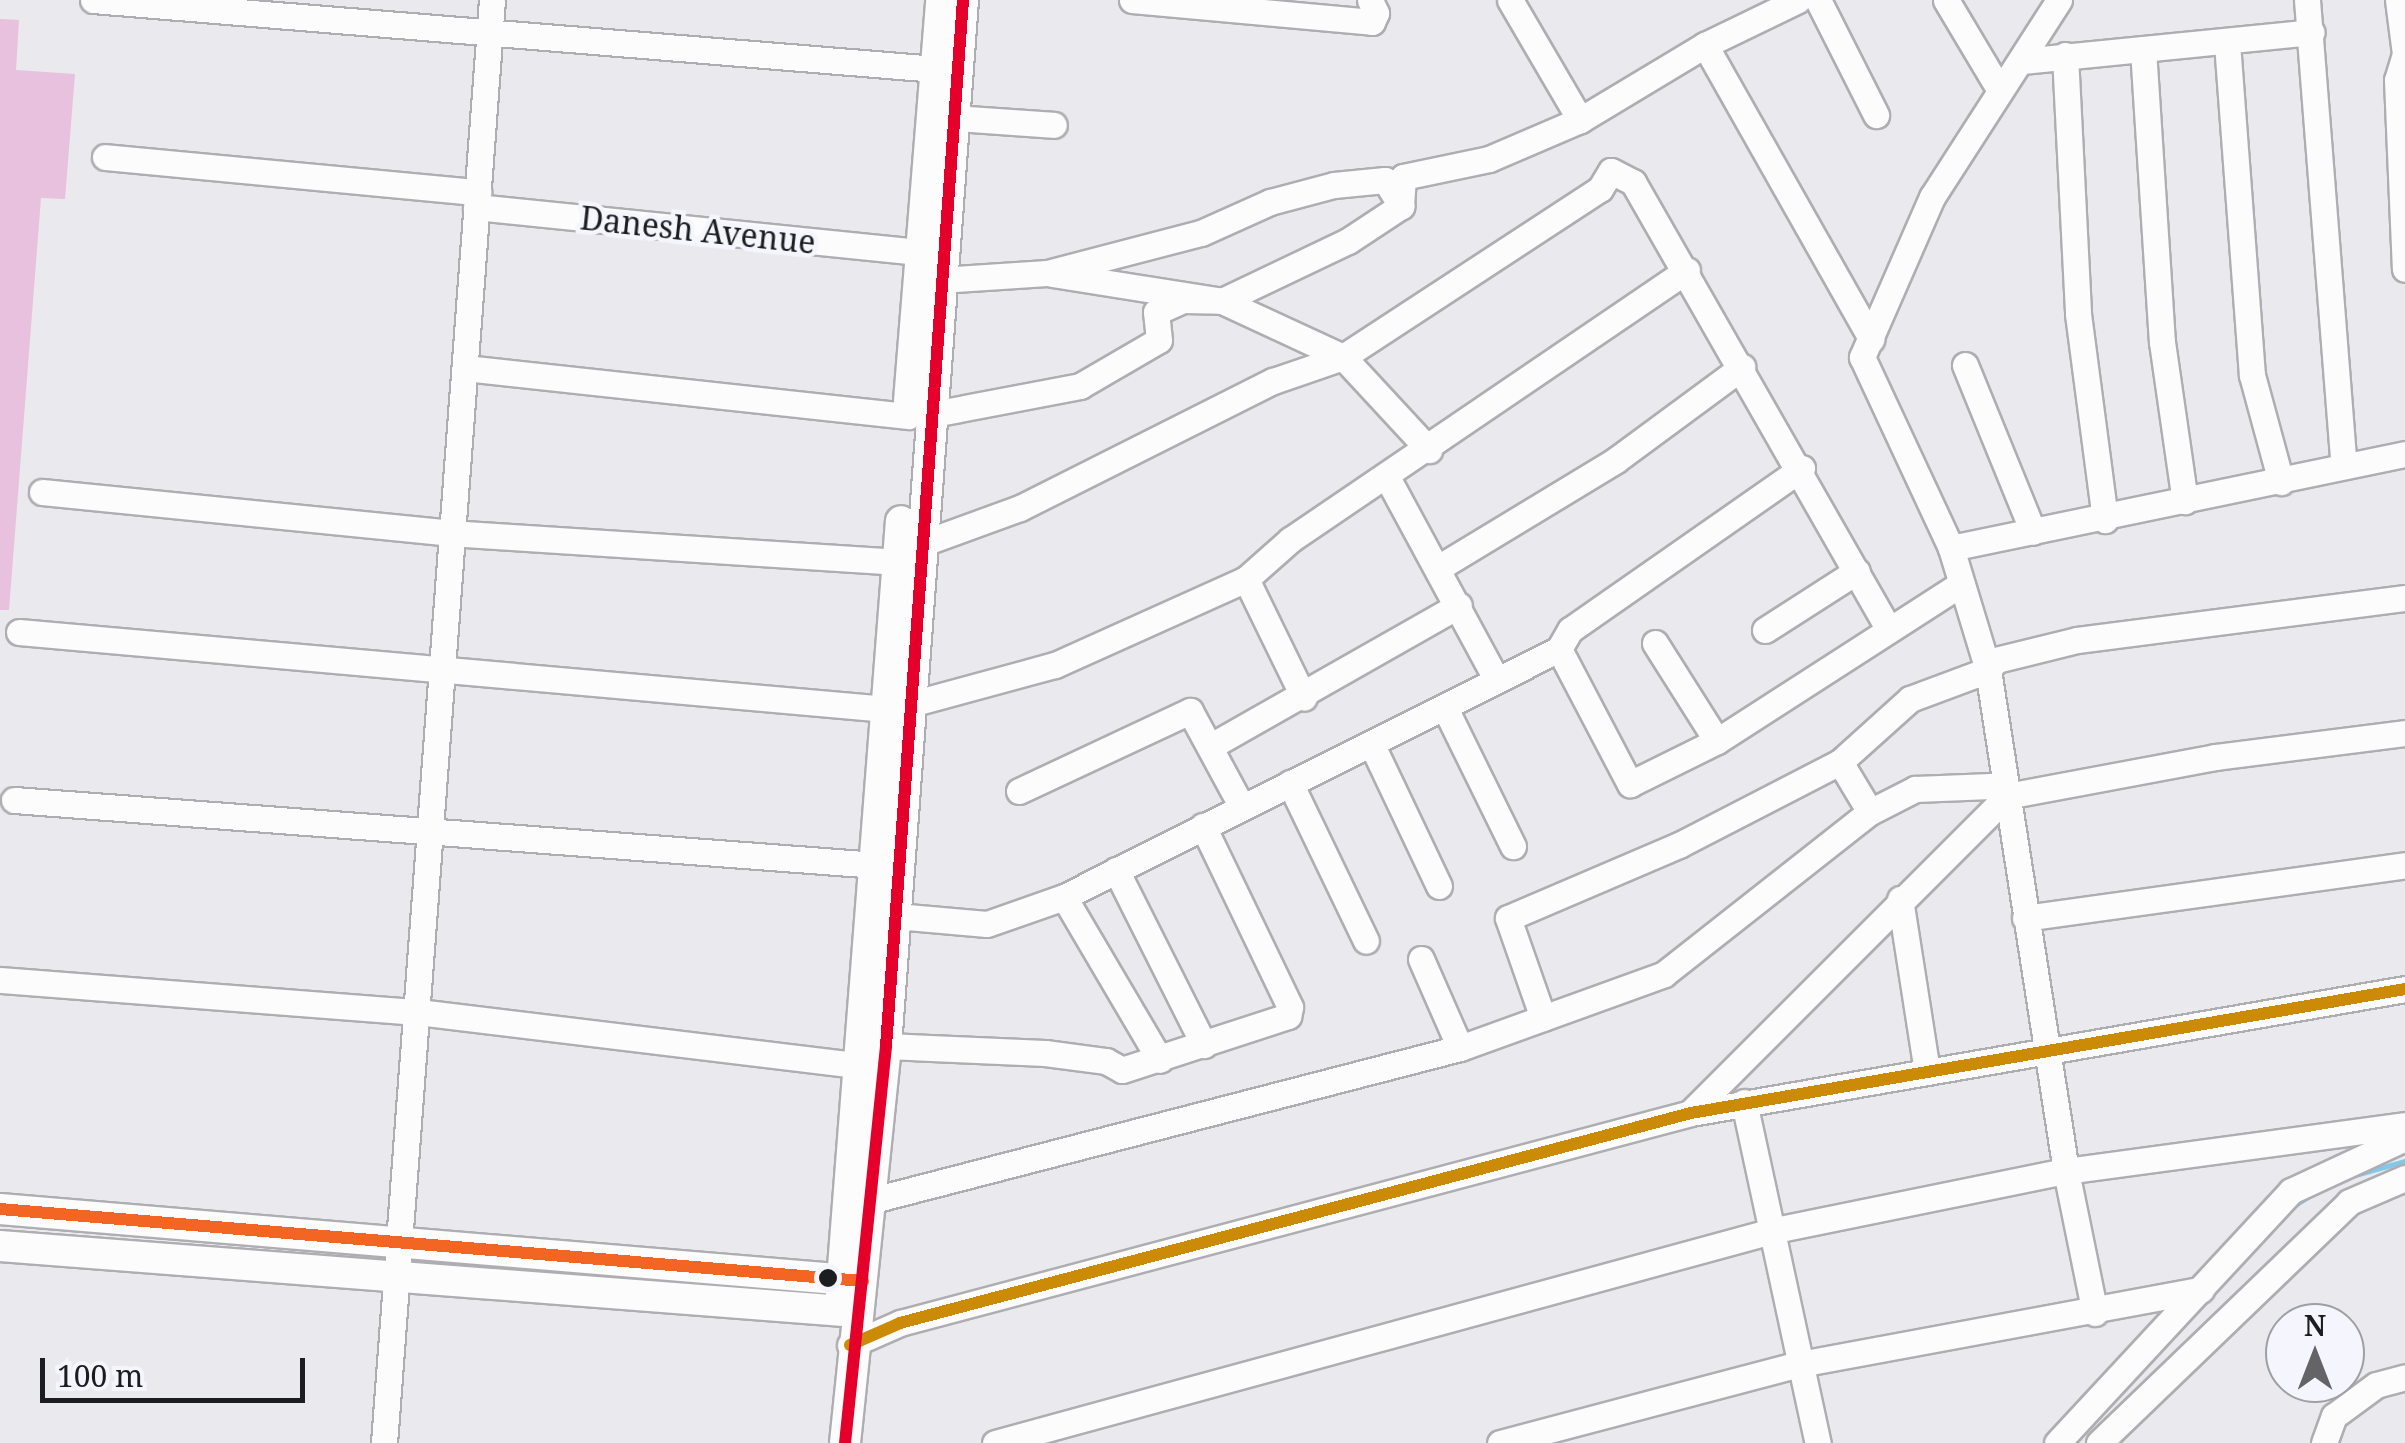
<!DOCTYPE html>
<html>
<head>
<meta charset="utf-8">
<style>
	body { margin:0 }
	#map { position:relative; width:2405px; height:1443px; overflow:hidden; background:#e9e9ee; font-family:"Noto Serif",serif }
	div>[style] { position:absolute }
	.green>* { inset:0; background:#e7c1de }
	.stream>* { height:5px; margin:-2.5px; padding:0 2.5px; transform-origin:2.5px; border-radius:2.5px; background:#81c8ea }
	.roads { filter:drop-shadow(2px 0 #aeaeb2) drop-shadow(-2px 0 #aeaeb2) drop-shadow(0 2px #aeaeb2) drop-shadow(0 -2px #aeaeb2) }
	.minor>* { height:25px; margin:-12.5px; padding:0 12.5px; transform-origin:12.5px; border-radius:12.5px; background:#fcfcfc }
	.major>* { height:30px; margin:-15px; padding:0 15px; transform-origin:15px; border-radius:15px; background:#fcfcfc }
	.bus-1>* { height:12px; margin:-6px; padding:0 6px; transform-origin:6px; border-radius:6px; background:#f26522 }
	.bus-2>* { height:12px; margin:-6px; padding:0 6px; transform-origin:6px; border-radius:6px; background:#cb8b06 }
	.bus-3>* { height:12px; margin:-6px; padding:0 6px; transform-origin:6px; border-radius:6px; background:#e4002b }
	.dots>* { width:28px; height:28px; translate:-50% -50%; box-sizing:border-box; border:5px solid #f5f5fd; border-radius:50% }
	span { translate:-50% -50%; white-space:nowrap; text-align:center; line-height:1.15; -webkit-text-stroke:9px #f5f5fd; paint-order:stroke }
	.street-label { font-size:32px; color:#1c1d1f }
	.north { position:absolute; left:2265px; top:1303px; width:100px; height:100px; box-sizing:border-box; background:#f5f5fd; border:2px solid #9e9fa4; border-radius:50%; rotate:0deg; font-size:28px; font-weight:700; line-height:40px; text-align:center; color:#1c1d1f }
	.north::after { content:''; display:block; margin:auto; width:35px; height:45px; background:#646467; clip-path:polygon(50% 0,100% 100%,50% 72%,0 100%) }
	.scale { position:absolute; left:40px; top:1358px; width:265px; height:45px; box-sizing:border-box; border:5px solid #1c1d1f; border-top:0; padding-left:12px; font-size:30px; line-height:35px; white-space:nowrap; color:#1c1d1f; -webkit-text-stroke:8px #f5f5fd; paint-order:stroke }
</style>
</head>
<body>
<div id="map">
	<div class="green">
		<div style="clip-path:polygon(0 19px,19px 20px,16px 70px,75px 74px,65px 199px,41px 198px,9px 610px,0 610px)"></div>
	</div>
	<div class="stream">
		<div style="left:2355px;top:1175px;width:52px;rotate:-15.6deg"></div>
		<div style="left:2289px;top:1209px;width:24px;rotate:-33deg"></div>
	</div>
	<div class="roads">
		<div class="minor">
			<div style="left:93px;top:0;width:846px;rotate:4.68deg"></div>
			<div style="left:1132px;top:0;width:241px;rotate:5.2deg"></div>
			<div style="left:1372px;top:22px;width:10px;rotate:-66deg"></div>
			<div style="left:1376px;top:13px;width:14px;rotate:-115deg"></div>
			<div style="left:1510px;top:0;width:139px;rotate:59.7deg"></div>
			<div style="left:1818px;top:0;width:129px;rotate:63.2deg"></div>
			<div style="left:1946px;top:0;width:104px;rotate:59.2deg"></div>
			<div style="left:2059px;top:0;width:234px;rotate:122.8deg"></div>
			<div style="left:1932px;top:197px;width:175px;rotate:113.6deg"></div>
			<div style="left:1862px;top:357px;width:211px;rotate:65deg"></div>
			<div style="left:1951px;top:548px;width:127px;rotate:73.1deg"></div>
			<div style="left:1988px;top:670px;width:507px;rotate:81.15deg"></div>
			<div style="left:2066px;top:1171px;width:145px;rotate:78.5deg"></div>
			<div style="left:2307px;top:0;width:467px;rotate:85.5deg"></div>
			<div style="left:2398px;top:0;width:54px;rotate:82.6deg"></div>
			<div style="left:2227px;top:43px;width:333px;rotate:85.7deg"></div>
			<div style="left:2252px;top:375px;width:111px;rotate:74.8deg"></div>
			<div style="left:1705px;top:45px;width:338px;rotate:60.5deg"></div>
			<div style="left:2143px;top:49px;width:294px;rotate:86.3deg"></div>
			<div style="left:2162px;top:342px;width:161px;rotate:81.8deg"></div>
			<div style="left:2405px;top:54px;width:27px;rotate:107deg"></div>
			<div style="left:2397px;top:80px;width:189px;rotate:87.6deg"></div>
			<div style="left:2065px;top:55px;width:259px;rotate:87.1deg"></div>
			<div style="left:2078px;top:314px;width:208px;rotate:82.5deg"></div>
			<div style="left:2022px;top:61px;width:291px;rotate:-5.7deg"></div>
			<div style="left:955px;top:118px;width:99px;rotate:4deg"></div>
			<div style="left:105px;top:157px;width:375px;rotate:5.4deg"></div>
			<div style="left:476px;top:207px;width:445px;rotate:5.8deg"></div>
			<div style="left:1052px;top:274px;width:172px;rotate:9deg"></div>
			<div style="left:1222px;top:301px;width:133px;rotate:24.8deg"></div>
			<div style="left:1343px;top:357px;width:127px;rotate:47.2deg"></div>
			<div style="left:940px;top:280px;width:107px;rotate:-3.7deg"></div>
			<div style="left:1047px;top:273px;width:159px;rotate:-14.6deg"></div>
			<div style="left:1201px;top:233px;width:76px;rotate:-24.2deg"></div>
			<div style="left:1270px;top:202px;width:66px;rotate:-14.9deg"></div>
			<div style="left:1334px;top:185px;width:51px;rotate:-5.6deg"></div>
			<div style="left:1385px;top:180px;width:31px;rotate:58deg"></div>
			<div style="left:1965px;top:365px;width:180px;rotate:67.8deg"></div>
			<div style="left:465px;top:368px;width:446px;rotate:6.2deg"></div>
			<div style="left:928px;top:415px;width:155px;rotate:-10.8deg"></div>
			<div style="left:1080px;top:386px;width:91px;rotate:-30.2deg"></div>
			<div style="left:1159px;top:340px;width:28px;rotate:-96deg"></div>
			<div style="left:1156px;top:312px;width:30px;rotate:-24deg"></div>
			<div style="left:1183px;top:300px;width:39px;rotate:1deg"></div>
			<div style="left:1222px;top:301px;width:140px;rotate:-25.5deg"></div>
			<div style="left:1348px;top:241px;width:64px;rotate:-33.4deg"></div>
			<div style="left:1401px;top:206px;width:29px;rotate:-86deg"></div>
			<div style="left:1403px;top:177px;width:88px;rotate:-11.8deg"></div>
			<div style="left:1489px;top:159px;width:99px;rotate:-23.2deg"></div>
			<div style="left:1580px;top:120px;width:146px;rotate:-31deg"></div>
			<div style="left:1705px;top:45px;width:103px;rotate:-25.8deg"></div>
			<div style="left:1388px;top:479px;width:227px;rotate:61.6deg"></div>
			<div style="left:42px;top:492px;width:410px;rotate:5.7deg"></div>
			<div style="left:450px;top:533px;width:450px;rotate:3.7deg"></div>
			<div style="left:921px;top:544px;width:105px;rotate:-20deg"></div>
			<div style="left:1020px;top:508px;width:283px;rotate:-26.7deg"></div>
			<div style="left:1273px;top:381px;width:74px;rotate:-18.9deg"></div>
			<div style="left:1343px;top:357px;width:307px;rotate:-33.2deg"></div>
			<div style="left:1600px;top:189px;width:21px;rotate:-59deg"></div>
			<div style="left:1611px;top:171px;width:25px;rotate:27deg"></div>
			<div style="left:1633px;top:182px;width:514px;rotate:60.24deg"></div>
			<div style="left:1951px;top:548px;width:464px;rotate:-11.7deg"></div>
			<div style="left:1438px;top:568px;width:208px;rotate:-31.2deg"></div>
			<div style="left:1616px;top:460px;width:157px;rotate:-36.4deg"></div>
			<div style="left:1246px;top:579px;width:132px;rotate:64deg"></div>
			<div style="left:1765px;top:630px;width:109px;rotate:-32.7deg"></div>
			<div style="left:19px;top:632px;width:871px;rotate:5.07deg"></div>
			<div style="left:1655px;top:643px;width:116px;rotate:57.7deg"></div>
			<div style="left:1559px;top:649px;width:153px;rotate:62.3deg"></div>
			<div style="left:1630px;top:784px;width:97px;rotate:-26.3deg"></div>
			<div style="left:1717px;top:741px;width:290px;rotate:-32.8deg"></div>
			<div style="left:911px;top:704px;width:149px;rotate:-15.2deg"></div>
			<div style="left:1055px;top:665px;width:209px;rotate:-24.2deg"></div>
			<div style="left:1246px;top:579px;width:59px;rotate:-41.6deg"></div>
			<div style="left:1290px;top:540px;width:480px;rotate:-34.2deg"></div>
			<div style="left:1445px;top:708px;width:154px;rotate:63.8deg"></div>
			<div style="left:1372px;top:745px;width:156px;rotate:64.6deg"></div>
			<div style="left:1211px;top:746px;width:285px;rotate:-29.6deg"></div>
			<div style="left:1840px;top:762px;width:94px;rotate:-42deg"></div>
			<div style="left:1910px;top:699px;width:83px;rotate:-20.4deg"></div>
			<div style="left:1988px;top:670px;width:13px;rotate:-51deg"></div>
			<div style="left:1996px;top:660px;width:83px;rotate:-13.9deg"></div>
			<div style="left:2077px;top:640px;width:331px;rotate:-7.3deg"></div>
			<div style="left:1290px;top:783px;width:175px;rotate:64.3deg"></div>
			<div style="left:1019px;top:791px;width:189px;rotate:-25.1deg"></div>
			<div style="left:1190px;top:711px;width:109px;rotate:61.6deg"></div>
			<div style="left:14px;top:800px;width:865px;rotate:4.31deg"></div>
			<div style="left:1116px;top:870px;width:196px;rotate:63.3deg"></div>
			<div style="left:1064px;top:897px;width:189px;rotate:59.5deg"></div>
			<div style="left:1900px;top:899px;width:174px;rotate:81.1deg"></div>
			<div style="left:896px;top:916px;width:91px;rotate:5deg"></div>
			<div style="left:987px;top:924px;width:82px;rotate:-19.3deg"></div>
			<div style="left:1064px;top:897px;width:554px;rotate:-26.61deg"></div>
			<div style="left:1559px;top:649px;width:22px;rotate:-60deg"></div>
			<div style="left:1570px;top:630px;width:283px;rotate:-34.9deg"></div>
			<div style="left:2025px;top:918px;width:384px;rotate:-7.9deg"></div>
			<div style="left:1421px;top:959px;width:97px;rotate:66.3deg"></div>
			<div style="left:0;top:980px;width:419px;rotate:4.4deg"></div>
			<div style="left:418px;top:1012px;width:444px;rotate:6.9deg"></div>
			<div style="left:1543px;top:1018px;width:106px;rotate:-109.3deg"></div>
			<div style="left:1508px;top:918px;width:186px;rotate:-23.1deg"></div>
			<div style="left:1679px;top:845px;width:181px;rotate:-27.3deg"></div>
			<div style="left:1840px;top:762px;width:58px;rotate:59deg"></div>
			<div style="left:886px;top:1046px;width:159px;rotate:2.5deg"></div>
			<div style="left:1045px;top:1053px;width:62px;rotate:7.5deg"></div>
			<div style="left:1106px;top:1061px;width:18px;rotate:29deg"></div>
			<div style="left:1122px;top:1070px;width:175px;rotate:-18deg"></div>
			<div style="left:1288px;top:1016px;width:9px;rotate:-77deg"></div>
			<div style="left:1290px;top:1007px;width:201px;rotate:-115.7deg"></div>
			<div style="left:1744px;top:1102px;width:349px;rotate:77.8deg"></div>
			<div style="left:1691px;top:1112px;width:447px;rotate:-45deg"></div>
			<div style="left:2007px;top:796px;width:212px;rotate:-10.6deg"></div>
			<div style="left:2215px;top:757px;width:192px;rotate:-7.2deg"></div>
			<div style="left:873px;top:1200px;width:606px;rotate:-14.52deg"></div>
			<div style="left:1460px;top:1048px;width:217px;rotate:-19.9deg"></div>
			<div style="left:1664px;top:974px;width:262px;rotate:-38.2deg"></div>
			<div style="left:1870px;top:812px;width:51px;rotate:-27.1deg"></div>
			<div style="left:1915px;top:789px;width:76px;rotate:-2.3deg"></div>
			<div style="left:1991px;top:786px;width:19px;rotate:32deg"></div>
			<div style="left:850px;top:1345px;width:55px;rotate:-23.7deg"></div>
			<div style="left:900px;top:1323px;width:818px;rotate:-14.87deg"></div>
			<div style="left:1691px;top:1113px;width:725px;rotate:-9.85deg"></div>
			<div style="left:384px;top:1443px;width:1447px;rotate:-85.72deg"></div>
			<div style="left:995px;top:1443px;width:809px;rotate:-15.27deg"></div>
			<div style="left:1775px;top:1230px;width:297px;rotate:-11.5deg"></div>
			<div style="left:2066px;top:1171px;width:342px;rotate:-7.7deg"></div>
			<div style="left:1500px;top:1443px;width:310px;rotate:-14.8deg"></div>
			<div style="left:1800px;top:1364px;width:408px;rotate:-10.5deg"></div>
			<div style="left:2057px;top:1443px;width:344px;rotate:-47.1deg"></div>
			<div style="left:2291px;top:1191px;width:126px;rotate:-24.9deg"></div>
			<div style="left:2099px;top:1443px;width:347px;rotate:-43.9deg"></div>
			<div style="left:2349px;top:1202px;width:61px;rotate:-23.2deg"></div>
			<div style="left:2324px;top:1443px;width:29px;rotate:-70deg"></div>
			<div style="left:2334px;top:1416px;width:52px;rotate:-36.4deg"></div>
			<div style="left:2376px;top:1385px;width:30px;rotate:-15deg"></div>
		</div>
		<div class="major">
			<div style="left:909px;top:401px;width:402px;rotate:-85.4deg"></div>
			<div style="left:0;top:1209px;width:863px;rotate:4.79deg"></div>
			<div style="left:0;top:1246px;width:859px;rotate:4.41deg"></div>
			<div style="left:841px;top:1293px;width:774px;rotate:-85.56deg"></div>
			<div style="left:845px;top:1443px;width:399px;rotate:-84.1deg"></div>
			<div style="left:886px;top:1046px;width:1049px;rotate:-85.79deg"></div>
		</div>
	</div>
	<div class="bus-1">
		<div style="left:0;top:1209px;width:866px;rotate:4.77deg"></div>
	</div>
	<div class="bus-2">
		<div style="left:850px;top:1345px;width:55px;rotate:-23.7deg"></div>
		<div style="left:900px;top:1323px;width:818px;rotate:-14.87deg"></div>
		<div style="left:1691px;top:1113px;width:725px;rotate:-9.85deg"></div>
	</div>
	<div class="bus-3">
		<div style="left:845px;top:1443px;width:399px;rotate:-84.1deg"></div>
		<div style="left:886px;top:1046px;width:1049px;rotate:-85.79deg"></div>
	</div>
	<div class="dots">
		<div style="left:828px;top:1278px;background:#1c1d1f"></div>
	</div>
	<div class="street-label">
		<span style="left:698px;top:230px;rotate:6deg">Danesh Avenue</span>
	</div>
	<div class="north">N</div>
	<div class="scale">100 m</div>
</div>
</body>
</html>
